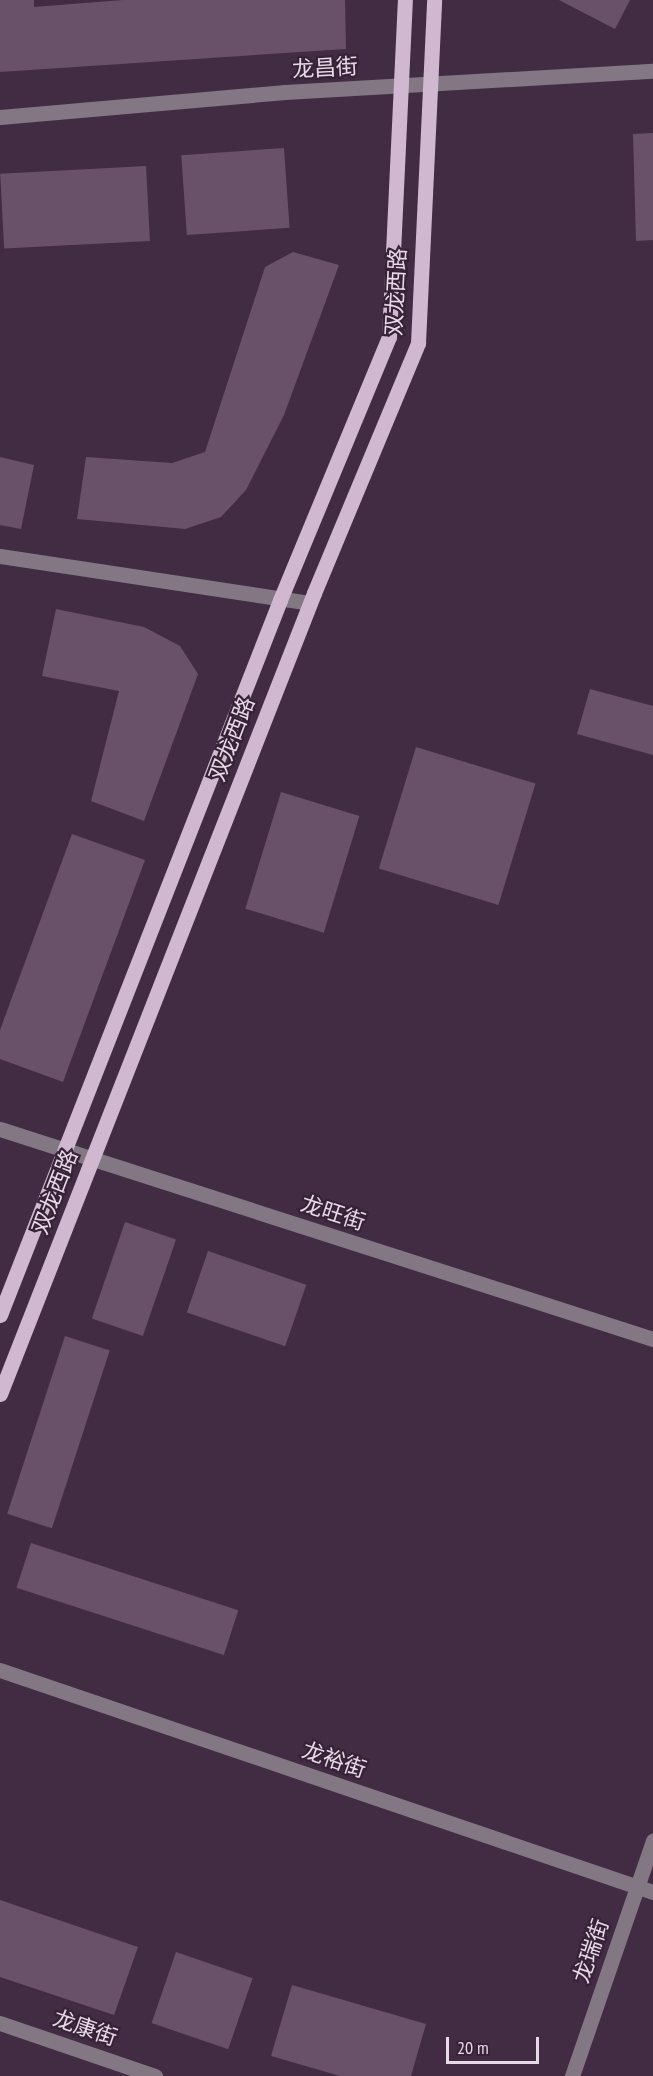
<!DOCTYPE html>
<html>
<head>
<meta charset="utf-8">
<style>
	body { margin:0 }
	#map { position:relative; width:653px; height:2076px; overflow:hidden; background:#422c43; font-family:"PT Sans Narrow","Noto Sans SC",sans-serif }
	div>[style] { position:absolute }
	.building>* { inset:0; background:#695169; transform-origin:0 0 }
	.minor>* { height:15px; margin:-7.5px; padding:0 7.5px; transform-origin:7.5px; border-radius:7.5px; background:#837783 }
	.major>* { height:15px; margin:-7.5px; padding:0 7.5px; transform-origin:7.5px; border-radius:7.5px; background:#d0b9d0 }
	span { translate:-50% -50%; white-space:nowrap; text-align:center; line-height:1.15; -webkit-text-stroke:4.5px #372238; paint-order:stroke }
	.street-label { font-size:22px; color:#e7d9e7 }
	.scale { position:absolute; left:446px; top:2037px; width:93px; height:27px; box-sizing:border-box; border:3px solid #e7d9e7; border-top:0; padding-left:8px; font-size:18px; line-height:21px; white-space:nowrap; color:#e7d9e7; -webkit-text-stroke:4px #372238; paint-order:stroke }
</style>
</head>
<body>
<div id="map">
	<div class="building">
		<div style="clip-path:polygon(0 0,34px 0,34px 7px,123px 0,345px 0,346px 49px,0 72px)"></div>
		<div style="clip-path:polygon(559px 0,630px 0,615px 29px)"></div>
		<div style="clip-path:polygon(653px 133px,653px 240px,636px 241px,633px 134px)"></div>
		<div style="left:284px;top:148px;width:80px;height:103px;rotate:86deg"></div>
		<div style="left:146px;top:166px;width:75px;height:146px;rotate:87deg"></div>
		<div style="clip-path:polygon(293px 252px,339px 265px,284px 415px,246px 490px,221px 517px,185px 529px,77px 519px,86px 457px,172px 463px,205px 452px,265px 267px)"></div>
		<div style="clip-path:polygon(0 457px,34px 465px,21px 529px,0 525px)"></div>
		<div style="clip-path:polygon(56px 609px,144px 627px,180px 646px,198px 674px,144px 821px,91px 801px,119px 691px,42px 676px)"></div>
		<div style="clip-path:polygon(590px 689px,653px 706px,653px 755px,577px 734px)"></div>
		<div style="left:416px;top:747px;width:125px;height:127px;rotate:17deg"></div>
		<div style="left:281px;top:792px;width:82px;height:122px;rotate:17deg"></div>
		<div style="clip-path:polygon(72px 834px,145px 860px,63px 1082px,0 1059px,0 1030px)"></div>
		<div style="left:125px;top:1222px;width:54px;height:102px;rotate:19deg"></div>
		<div style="left:208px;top:1251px;width:104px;height:65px;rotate:19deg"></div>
		<div style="left:65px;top:1336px;width:47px;height:187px;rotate:18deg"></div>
		<div style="left:31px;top:1543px;width:218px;height:47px;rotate:18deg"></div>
		<div style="clip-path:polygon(0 1900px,138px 1947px,114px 2015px,0 1977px)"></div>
		<div style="left:176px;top:1952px;width:81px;height:75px;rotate:19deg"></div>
		<div style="clip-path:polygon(292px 1985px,426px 2024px,411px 2076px,340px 2076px,271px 2056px)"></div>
	</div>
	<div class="minor">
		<div style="left:0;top:117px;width:286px;rotate:-5deg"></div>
		<div style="left:285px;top:92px;width:369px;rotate:-3.3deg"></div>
		<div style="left:0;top:556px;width:313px;rotate:8.6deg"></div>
		<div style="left:0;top:1129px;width:686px;rotate:17.83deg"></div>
		<div style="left:0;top:1670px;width:690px;rotate:18.78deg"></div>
		<div style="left:0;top:2023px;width:164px;rotate:18.9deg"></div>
		<div style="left:572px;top:2076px;width:249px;rotate:-71deg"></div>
	</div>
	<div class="major">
		<div style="left:0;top:1315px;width:768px;rotate:-68.61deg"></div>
		<div style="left:280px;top:600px;width:285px;rotate:-67.5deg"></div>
		<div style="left:389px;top:337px;width:337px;rotate:-87.3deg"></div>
		<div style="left:0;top:1394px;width:860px;rotate:-68.59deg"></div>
		<div style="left:314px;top:593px;width:271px;rotate:-67.4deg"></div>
		<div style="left:418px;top:343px;width:343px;rotate:-87.3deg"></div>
	</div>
	<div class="street-label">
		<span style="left:325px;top:68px;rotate:-3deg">龙昌街</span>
		<span style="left:396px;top:292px;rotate:-87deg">双龙西路</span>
		<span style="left:232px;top:739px;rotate:-69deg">双龙西路</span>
		<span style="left:55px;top:1192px;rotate:-69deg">双龙西路</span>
		<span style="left:333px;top:1213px;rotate:18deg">龙旺街</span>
		<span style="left:334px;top:1760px;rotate:19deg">龙裕街</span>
		<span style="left:591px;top:1951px;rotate:-71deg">龙瑞街</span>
		<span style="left:85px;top:2028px;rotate:19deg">龙康街</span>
	</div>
	<div class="scale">20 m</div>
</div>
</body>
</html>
